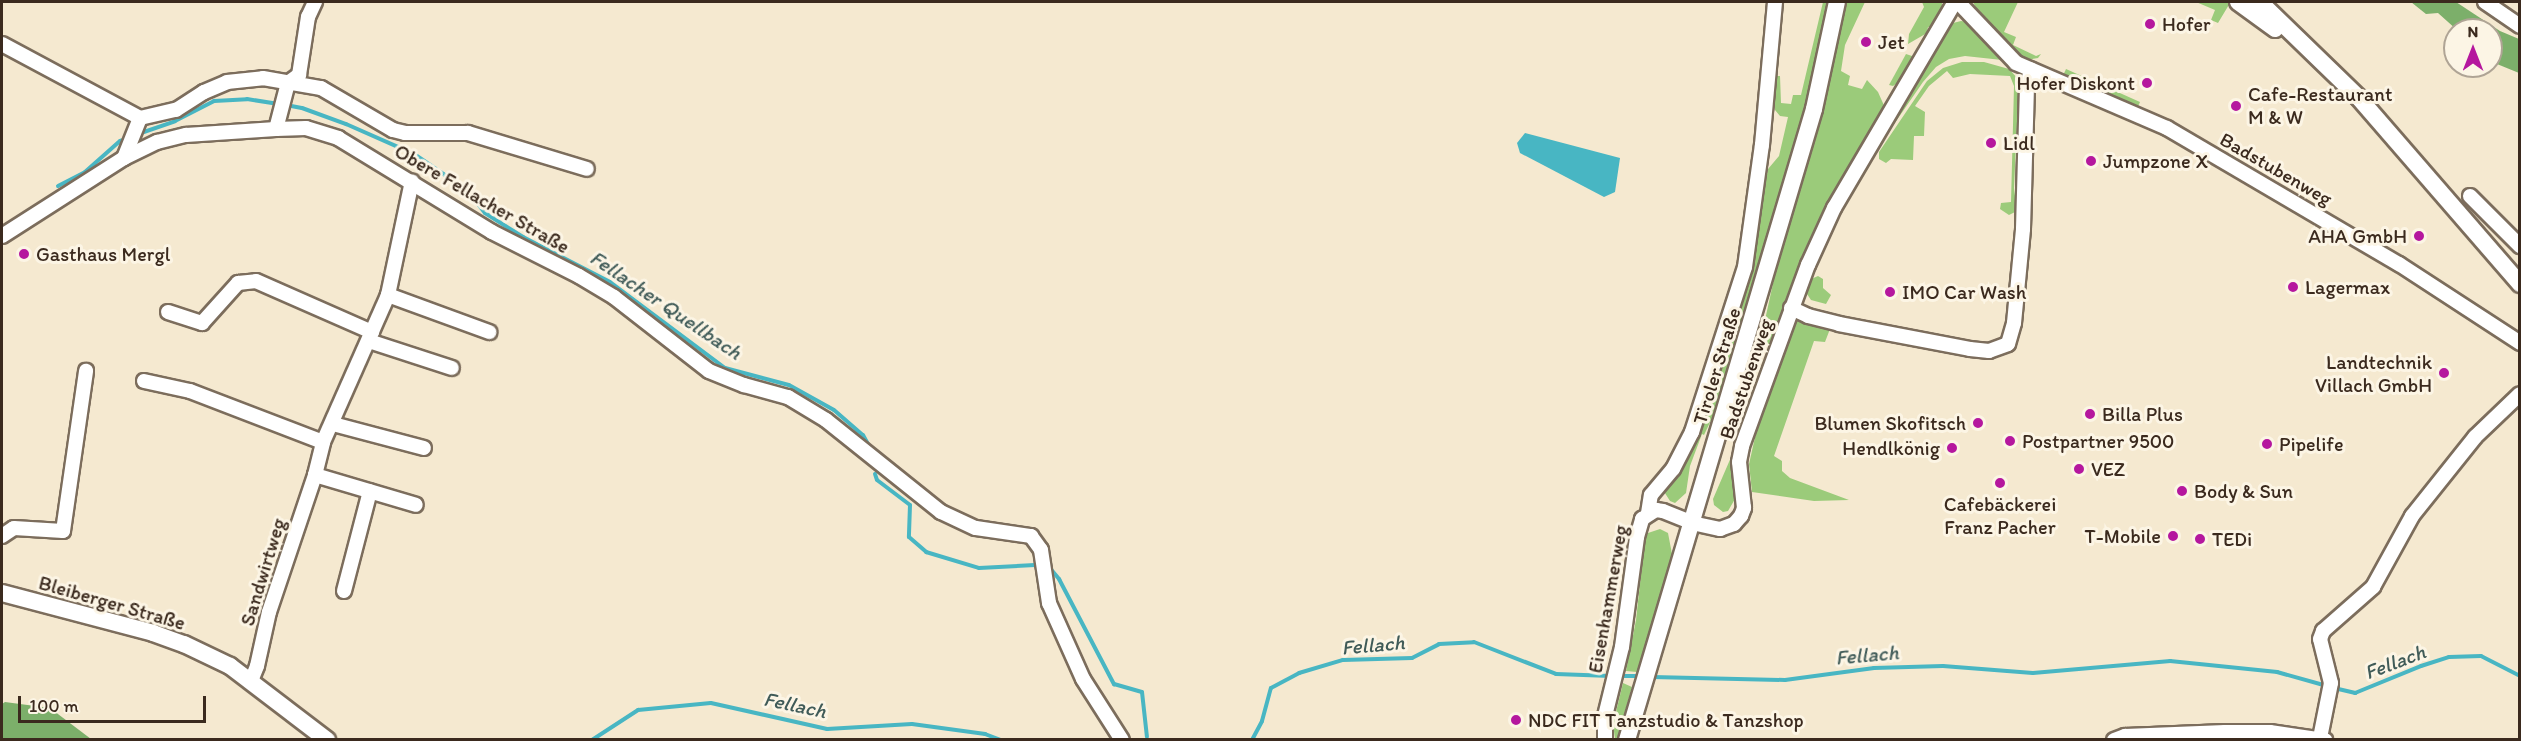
<!DOCTYPE html>
<html>
<head>
<meta charset="utf-8">
<style>
	body { margin:0 }
	#map { position:relative; width:2521px; height:741px; overflow:hidden; background:#f5e9d0; font-family:Itim,sans-serif }
	div>[style] { position:absolute }
	.green>* { inset:0; background:#9bcb7a; transform-origin:0 0 }
	.forest>* { inset:0; background:#7caf6a }
	.water>* { inset:0; background:#48b6c3 }
	.stream>* { height:4px; margin:-2px; padding:0 2px; transform-origin:2px; border-radius:2px; background:#48b6c3 }
	.roads { filter:drop-shadow(2px 0 #7c6d5c) drop-shadow(-2px 0 #7c6d5c) drop-shadow(0 2px #7c6d5c) drop-shadow(0 -2px #7c6d5c) }
	.minor>* { height:14px; margin:-7px; padding:0 7px; transform-origin:7px; border-radius:7px; background:#fff }
	.major>* { height:16px; margin:-8px; padding:0 8px; transform-origin:8px; border-radius:8px; background:#fff }
	.dots>* { width:16px; height:16px; translate:-50% -50%; box-sizing:border-box; border:3px solid #fcf5e5; border-radius:50% }
	span { translate:-50% -50%; white-space:nowrap; text-align:center; line-height:1.15; -webkit-text-stroke:6px #fcf5e5; paint-order:stroke }
	.poi-label { font-size:20px; color:#3b2a1e }
	.left { translate:0 -50%; text-align:left }
	.right { translate:-100% -50%; text-align:right }
	.street-label { font-size:20px; color:#3b2a1e }
	.water-label { font-size:21px; color:#405b58; font-style:italic }
	.frame { position:absolute; inset:0; border:3px solid #3b2a1e; pointer-events:none }
	.north { position:absolute; left:2443px; top:18px; width:60px; height:60px; box-sizing:border-box; background:#fcf5e5; border:2px solid #afa495; border-radius:50%; rotate:0deg; font-size:16px; font-weight:700; line-height:24px; text-align:center; color:#3b2a1e }
	.north::after { content:''; display:block; margin:auto; width:21px; height:27px; background:#b5179e; clip-path:polygon(50% 0,100% 100%,50% 72%,0 100%) }
	.scale { position:absolute; left:18px; top:696px; width:188px; height:27px; box-sizing:border-box; border:3px solid #3b2a1e; border-top:0; padding-left:8px; font-size:18px; line-height:21px; white-space:nowrap; color:#3b2a1e; -webkit-text-stroke:4px #fcf5e5; paint-order:stroke }
</style>
</head>
<body>
<div id="map">
	<div class="green">
		<div style="clip-path:polygon(1823px 2px,1830px 2px,1806px 110px,1741px 327px,1716px 410px,1704px 435px,1702px 434px,1690px 466px,1686px 493px,1675px 503px,1670px 501px,1663px 490px,1671px 477px,1689px 456px,1700px 432px,1750px 275px,1768px 169px,1779px 156px,1788px 117px,1780px 116px,1775px 110px,1775px 76px,1780px 76px,1781px 103px,1791px 104px,1793px 95px,1801px 95px)"></div>
		<div style="clip-path:polygon(1844px 2px,1865px 2px,1845px 45px,1841px 71px,1850px 76px,1848px 85px,1862px 89px,1867px 80px,1878px 92px,1886px 110px,1817px 227px,1772px 341px,1766px 346px,1735px 431px,1741px 399px,1763px 329px,1785px 229px,1829px 81px)"></div>
		<div style="clip-path:polygon(1922px 2px,1942px 2px,1942px 7px,1934px 28px,1928px 27px,1927px 33px,1908px 44px,1909px 34px,1924px 7px)"></div>
		<div style="clip-path:polygon(1973px 2px,2018px 2px,2004px 32px,2016px 37px,2013px 45px,2036px 56px,2041px 54px,2038px 58px,2027px 60px,2015px 53px,1979px 14px)"></div>
		<div style="clip-path:polygon(2196px 2px,2227px 2px,2230px 3px,2218px 23px,2211px 20px,2215px 10px)"></div>
		<div style="clip-path:polygon(1961px 21px,1968px 22px,2002px 60px,1965px 56px,1949px 59px,1936px 67px,1923px 82px,1881px 143px,1917px 84px,1936px 43px,1949px 24px)"></div>
		<div style="clip-path:polygon(1906px 54px,1912px 56px,1914px 60px,1903px 79px,1893px 86px,1889px 85px)"></div>
		<div style="clip-path:polygon(1962px 62px,1984px 62px,2009px 69px,2019px 80px,2014px 188px,2017px 211px,2009px 215px,2000px 209px,2001px 203px,2011px 202px,2014px 86px,2010px 76px,1970px 74px,1953px 78px,1947px 71px,1929px 86px,1915px 106px,1925px 112px,1924px 136px,1914px 136px,1913px 160px,1891px 159px,1886px 163px,1879px 159px,1879px 152px,1927px 81px,1943px 68px)"></div>
		<div style="left:2066px;top:69px;width:81px;height:8px;rotate:24deg"></div>
		<div style="clip-path:polygon(1818px 276px,1823px 279px,1823px 288px,1831px 295px,1826px 304px,1811px 300px,1805px 291px,1809px 280px)"></div>
		<div style="clip-path:polygon(1799px 317px,1830px 329px,1825px 342px,1814px 341px,1774px 456px,1782px 461px,1782px 471px,1790px 478px,1849px 500px,1814px 501px,1752px 492px,1749px 464px,1756px 433px,1752px 432px,1795px 321px)"></div>
		<div style="clip-path:polygon(1735px 448px,1733px 475px,1735px 499px,1728px 511px,1723px 512px,1714px 505px,1713px 499px)"></div>
		<div style="clip-path:polygon(1660px 529px,1668px 533px,1672px 554px,1637px 672px,1626px 671px,1636px 620px,1645px 538px,1648px 533px)"></div>
		<div style="clip-path:polygon(1623px 683px,1632px 687px,1617px 739px,1615px 739px,1613px 724px)"></div>
	</div>
	<div class="forest">
		<div style="clip-path:polygon(2411px 2px,2456px 2px,2500px 31px,2519px 39px,2519px 73px,2497px 64px,2491px 53px,2491px 30px,2457px 30px,2438px 13px,2426px 14px)"></div>
		<div style="clip-path:polygon(5px 702px,50px 708px,91px 739px,2px 739px,2px 704px)"></div>
	</div>
	<div class="water">
		<div style="clip-path:polygon(1525px 133px,1620px 158px,1615px 192px,1604px 197px,1520px 153px,1517px 143px)"></div>
	</div>
	<div class="stream">
		<div style="left:286px;top:105px;width:16px;rotate:11deg"></div>
		<div style="left:302px;top:108px;width:47px;rotate:20deg"></div>
		<div style="left:346px;top:124px;width:74px;rotate:23.8deg"></div>
		<div style="left:414px;top:154px;width:64px;rotate:34.2deg"></div>
		<div style="left:467px;top:190px;width:29px;rotate:52deg"></div>
		<div style="left:485px;top:213px;width:45px;rotate:32.3deg"></div>
		<div style="left:523px;top:237px;width:98px;rotate:27.3deg"></div>
		<div style="left:610px;top:282px;width:144px;rotate:36.8deg"></div>
		<div style="left:725px;top:368px;width:66px;rotate:14.9deg"></div>
		<div style="left:789px;top:385px;width:51px;rotate:29.1deg"></div>
		<div style="left:834px;top:410px;width:38px;rotate:41deg"></div>
		<div style="left:863px;top:435px;width:13px;rotate:61deg"></div>
		<div style="left:138px;top:134px;width:39px;rotate:-19deg"></div>
		<div style="left:175px;top:121px;width:44px;rotate:-27.1deg"></div>
		<div style="left:214px;top:101px;width:33px;rotate:-3deg"></div>
		<div style="left:247px;top:99px;width:32px;rotate:9deg"></div>
		<div style="left:58px;top:186px;width:30px;rotate:-27deg"></div>
		<div style="left:85px;top:172px;width:47px;rotate:-41.5deg"></div>
		<div style="left:120px;top:141px;width:9px;rotate:-21deg"></div>
		<div style="left:875px;top:474px;width:6px;rotate:72deg"></div>
		<div style="left:877px;top:480px;width:41px;rotate:37.1deg"></div>
		<div style="left:910px;top:505px;width:32px;rotate:92deg"></div>
		<div style="left:909px;top:537px;width:23px;rotate:41deg"></div>
		<div style="left:926px;top:552px;width:55px;rotate:16.8deg"></div>
		<div style="left:979px;top:568px;width:56px;rotate:-3.1deg"></div>
		<div style="left:1049px;top:567px;width:16px;rotate:50deg"></div>
		<div style="left:1059px;top:579px;width:119px;rotate:62.4deg"></div>
		<div style="left:1114px;top:684px;width:29px;rotate:16deg"></div>
		<div style="left:1142px;top:692px;width:45px;rotate:83.7deg"></div>
		<div style="left:1619px;top:676px;width:22px"></div>
		<div style="left:1652px;top:677px;width:133px;rotate:1.3deg"></div>
		<div style="left:1785px;top:680px;width:90px;rotate:-7.7deg"></div>
		<div style="left:1874px;top:668px;width:69px;rotate:-1.7deg"></div>
		<div style="left:1943px;top:666px;width:90px;rotate:4.4deg"></div>
		<div style="left:2033px;top:673px;width:138px;rotate:-5deg"></div>
		<div style="left:2170px;top:661px;width:108px;rotate:5.9deg"></div>
		<div style="left:2277px;top:672px;width:52px;rotate:15.6deg"></div>
		<div style="left:2334px;top:688px;width:22px;rotate:13deg"></div>
		<div style="left:2355px;top:693px;width:71px;rotate:-22.2deg"></div>
		<div style="left:2421px;top:666px;width:29px;rotate:-18deg"></div>
		<div style="left:2449px;top:657px;width:32px;rotate:-2deg"></div>
		<div style="left:2481px;top:656px;width:44px;rotate:27.1deg"></div>
		<div style="left:592px;top:740px;width:55px;rotate:-33.1deg"></div>
		<div style="left:638px;top:710px;width:73px;rotate:-5.5deg"></div>
		<div style="left:711px;top:703px;width:119px;rotate:12.6deg"></div>
		<div style="left:827px;top:729px;width:85px;rotate:-3.4deg"></div>
		<div style="left:912px;top:724px;width:74px;rotate:7.8deg"></div>
		<div style="left:985px;top:734px;width:17px;rotate:21deg"></div>
		<div style="left:1252px;top:740px;width:21px;rotate:-62deg"></div>
		<div style="left:1262px;top:721px;width:34px;rotate:-75deg"></div>
		<div style="left:1271px;top:688px;width:32px;rotate:-28deg"></div>
		<div style="left:1299px;top:673px;width:46px;rotate:-16.5deg"></div>
		<div style="left:1343px;top:660px;width:69px;rotate:-1.7deg"></div>
		<div style="left:1412px;top:658px;width:30px;rotate:-27deg"></div>
		<div style="left:1439px;top:644px;width:35px;rotate:-3deg"></div>
		<div style="left:1474px;top:642px;width:88px;rotate:21.3deg"></div>
		<div style="left:1556px;top:674px;width:55px;rotate:2.1deg"></div>
	</div>
	<div class="roads">
		<div class="minor">
			<div style="left:1958px;top:2px;width:84px;rotate:46.4deg"></div>
			<div style="left:2016px;top:63px;width:164px;rotate:23.3deg"></div>
			<div style="left:2167px;top:128px;width:269px;rotate:30.4deg"></div>
			<div style="left:2399px;top:264px;width:145px;rotate:33.1deg"></div>
			<div style="left:2485px;top:2px;width:42px;rotate:34.4deg"></div>
			<div style="left:2px;top:44px;width:157px;rotate:28.2deg"></div>
			<div style="left:140px;top:118px;width:37px;rotate:-13deg"></div>
			<div style="left:176px;top:110px;width:33px;rotate:-33deg"></div>
			<div style="left:204px;top:92px;width:25px;rotate:-23deg"></div>
			<div style="left:227px;top:82px;width:36px;rotate:-6deg"></div>
			<div style="left:263px;top:78px;width:59px;rotate:9.8deg"></div>
			<div style="left:321px;top:88px;width:83px;rotate:30.3deg"></div>
			<div style="left:393px;top:130px;width:12px;rotate:14deg"></div>
			<div style="left:405px;top:133px;width:63px"></div>
			<div style="left:468px;top:133px;width:124px;rotate:16.8deg"></div>
			<div style="left:276px;top:129px;width:48px;rotate:-75.4deg"></div>
			<div style="left:288px;top:83px;width:14px;rotate:-36deg"></div>
			<div style="left:299px;top:75px;width:59px;rotate:-81.2deg"></div>
			<div style="left:308px;top:17px;width:17px;rotate:-65deg"></div>
			<div style="left:124px;top:158px;width:43px;rotate:-68.2deg"></div>
			<div style="left:2470px;top:196px;width:71px;rotate:45deg"></div>
			<div style="left:2px;top:236px;width:145px;rotate:-32.6deg"></div>
			<div style="left:124px;top:158px;width:37px;rotate:-26deg"></div>
			<div style="left:157px;top:142px;width:30px;rotate:-14deg"></div>
			<div style="left:186px;top:135px;width:90px;rotate:-3.8deg"></div>
			<div style="left:276px;top:129px;width:30px;rotate:-2deg"></div>
			<div style="left:306px;top:128px;width:34px;rotate:17deg"></div>
			<div style="left:338px;top:138px;width:180px;rotate:31.4deg"></div>
			<div style="left:492px;top:232px;width:97px;rotate:26.8deg"></div>
			<div style="left:579px;top:276px;width:41px;rotate:31deg"></div>
			<div style="left:614px;top:297px;width:120px;rotate:37.9deg"></div>
			<div style="left:709px;top:371px;width:38px;rotate:22deg"></div>
			<div style="left:744px;top:385px;width:46px;rotate:15.3deg"></div>
			<div style="left:788px;top:397px;width:44px;rotate:31.2deg"></div>
			<div style="left:826px;top:420px;width:147px;rotate:38.7deg"></div>
			<div style="left:941px;top:512px;width:38px;rotate:25deg"></div>
			<div style="left:976px;top:528px;width:56px;rotate:8.3deg"></div>
			<div style="left:1031px;top:536px;width:17px;rotate:54deg"></div>
			<div style="left:1041px;top:550px;width:54px;rotate:81.4deg"></div>
			<div style="left:1049px;top:603px;width:83px;rotate:65.9deg"></div>
			<div style="left:1083px;top:679px;width:72px;rotate:57.4deg"></div>
			<div style="left:388px;top:295px;width:108px;rotate:20.1deg"></div>
			<div style="left:1791px;top:308px;width:19px;rotate:25deg"></div>
			<div style="left:1808px;top:316px;width:32px;rotate:14deg"></div>
			<div style="left:1839px;top:324px;width:133px;rotate:10.8deg"></div>
			<div style="left:1970px;top:349px;width:19px;rotate:6deg"></div>
			<div style="left:1989px;top:351px;width:20px;rotate:-20deg"></div>
			<div style="left:2008px;top:344px;width:22px;rotate:-74deg"></div>
			<div style="left:2014px;top:323px;width:94px;rotate:-84.5deg"></div>
			<div style="left:2023px;top:229px;width:144px;rotate:-88.4deg"></div>
			<div style="left:2027px;top:85px;width:16px;rotate:-75deg"></div>
			<div style="left:168px;top:312px;width:36px;rotate:18deg"></div>
			<div style="left:202px;top:323px;width:54px;rotate:-48deg"></div>
			<div style="left:238px;top:283px;width:18px;rotate:-6deg"></div>
			<div style="left:256px;top:281px;width:127px;rotate:23.7deg"></div>
			<div style="left:369px;top:341px;width:87px;rotate:18deg"></div>
			<div style="left:144px;top:381px;width:47px;rotate:12.3deg"></div>
			<div style="left:190px;top:391px;width:142px;rotate:21deg"></div>
			<div style="left:333px;top:424px;width:94px;rotate:14.8deg"></div>
			<div style="left:315px;top:475px;width:105px;rotate:16.5deg"></div>
			<div style="left:1648px;top:513px;width:18px;rotate:-81deg"></div>
			<div style="left:1651px;top:495px;width:34px;rotate:-50deg"></div>
			<div style="left:1673px;top:469px;width:42px;rotate:-62.8deg"></div>
			<div style="left:1692px;top:432px;width:173px;rotate:-72.2deg"></div>
			<div style="left:1745px;top:267px;width:123px;rotate:-82.1deg"></div>
			<div style="left:1762px;top:145px;width:144px;rotate:-84.8deg"></div>
			<div style="left:2px;top:536px;width:14px;rotate:-34deg"></div>
			<div style="left:14px;top:528px;width:49px;rotate:3.5deg"></div>
			<div style="left:63px;top:531px;width:162px;rotate:-81.8deg"></div>
			<div style="left:344px;top:591px;width:103px;rotate:-75.4deg"></div>
			<div style="left:251px;top:681px;width:16px;rotate:-68deg"></div>
			<div style="left:257px;top:666px;width:55px;rotate:-77.5deg"></div>
			<div style="left:269px;top:612px;width:145px;rotate:-71.4deg"></div>
			<div style="left:315px;top:475px;width:34px;rotate:-76deg"></div>
			<div style="left:323px;top:442px;width:161px;rotate:-66.1deg"></div>
			<div style="left:388px;top:295px;width:116px;rotate:-78.1deg"></div>
			<div style="left:2320px;top:738px;width:56px;rotate:-78.7deg"></div>
			<div style="left:2331px;top:683px;width:45px;rotate:-104deg"></div>
			<div style="left:2320px;top:639px;width:9px;rotate:-69deg"></div>
			<div style="left:2323px;top:631px;width:67px;rotate:-41.3deg"></div>
			<div style="left:2373px;top:587px;width:81px;rotate:-61.2deg"></div>
			<div style="left:2412px;top:516px;width:101px;rotate:-51.4deg"></div>
			<div style="left:2475px;top:437px;width:62px;rotate:-43.7deg"></div>
			<div style="left:1605px;top:740px;width:24px;rotate:-90deg"></div>
			<div style="left:1605px;top:716px;width:71px;rotate:-76.2deg"></div>
			<div style="left:1622px;top:647px;width:111px;rotate:-82.2deg"></div>
			<div style="left:1637px;top:537px;width:19px;rotate:-74deg"></div>
			<div style="left:1642px;top:519px;width:17px;rotate:-33deg"></div>
			<div style="left:1656px;top:510px;width:7px;rotate:8deg"></div>
			<div style="left:1663px;top:511px;width:31px;rotate:22deg"></div>
			<div style="left:1692px;top:523px;width:29px;rotate:12deg"></div>
			<div style="left:1720px;top:529px;width:15px;rotate:-20deg"></div>
			<div style="left:1734px;top:524px;width:11px;rotate:-49deg"></div>
			<div style="left:1741px;top:516px;width:9px;rotate:-69deg"></div>
			<div style="left:1744px;top:508px;width:46px;rotate:-96.2deg"></div>
			<div style="left:1739px;top:462px;width:16px;rotate:-79deg"></div>
			<div style="left:1742px;top:446px;width:193px;rotate:-70deg"></div>
			<div style="left:1808px;top:265px;width:63px;rotate:-65.5deg"></div>
			<div style="left:1834px;top:208px;width:239px;rotate:-59.6deg"></div>
			<div style="left:2114px;top:740px;width:12px;rotate:-20deg"></div>
			<div style="left:2125px;top:736px;width:100px;rotate:-2.3deg"></div>
			<div style="left:2225px;top:732px;width:45px"></div>
			<div style="left:2270px;top:732px;width:56px;rotate:8.3deg"></div>
		</div>
		<div class="major">
			<div style="left:2238px;top:2px;width:46px;rotate:36.1deg"></div>
			<div style="left:2260px;top:2px;width:138px;rotate:44.1deg"></div>
			<div style="left:2359px;top:98px;width:246px;rotate:49.1deg"></div>
			<div style="left:2px;top:593px;width:156px;rotate:14.8deg"></div>
			<div style="left:153px;top:633px;width:33px;rotate:20deg"></div>
			<div style="left:184px;top:644px;width:51px;rotate:25.6deg"></div>
			<div style="left:230px;top:666px;width:122px;rotate:37.3deg"></div>
			<div style="left:1627px;top:740px;width:658px;rotate:-73.49deg"></div>
			<div style="left:1814px;top:109px;width:109px;rotate:-77.9deg"></div>
		</div>
	</div>
	<div class="dots">
		<div style="left:2150px;top:24px;background:#b5179e"></div>
		<div style="left:1866px;top:42px;background:#b5179e"></div>
		<div style="left:2147px;top:83px;background:#b5179e"></div>
		<div style="left:2236px;top:106px;background:#b5179e"></div>
		<div style="left:1991px;top:143px;background:#b5179e"></div>
		<div style="left:2091px;top:161px;background:#b5179e"></div>
		<div style="left:2419px;top:236px;background:#b5179e"></div>
		<div style="left:24px;top:254px;background:#b5179e"></div>
		<div style="left:2293px;top:287px;background:#b5179e"></div>
		<div style="left:1890px;top:292px;background:#b5179e"></div>
		<div style="left:2444px;top:373px;background:#b5179e"></div>
		<div style="left:2090px;top:414px;background:#b5179e"></div>
		<div style="left:1978px;top:423px;background:#b5179e"></div>
		<div style="left:2010px;top:441px;background:#b5179e"></div>
		<div style="left:2267px;top:444px;background:#b5179e"></div>
		<div style="left:1952px;top:448px;background:#b5179e"></div>
		<div style="left:2079px;top:469px;background:#b5179e"></div>
		<div style="left:2000px;top:483px;background:#b5179e"></div>
		<div style="left:2182px;top:491px;background:#b5179e"></div>
		<div style="left:2173px;top:536px;background:#b5179e"></div>
		<div style="left:2200px;top:539px;background:#b5179e"></div>
		<div style="left:1516px;top:720px;background:#b5179e"></div>
	</div>
	<div class="poi-label">
		<span class="left" style="left:2162px;top:24px">Hofer</span>
		<span class="left" style="left:1878px;top:42px">Jet</span>
		<span class="right" style="left:2135px;top:83px">Hofer Diskont</span>
		<span class="left" style="left:2248px;top:106px">Cafe-Restaurant<br>M &amp; W</span>
		<span class="left" style="left:2003px;top:143px">Lidl</span>
		<span class="left" style="left:2103px;top:161px">Jumpzone X</span>
		<span class="right" style="left:2407px;top:236px">AHA GmbH</span>
		<span class="left" style="left:36px;top:254px">Gasthaus Mergl</span>
		<span class="left" style="left:2305px;top:287px">Lagermax</span>
		<span class="left" style="left:1902px;top:292px">IMO Car Wash</span>
		<span class="right" style="left:2432px;top:374px">Landtechnik<br>Villach GmbH</span>
		<span class="left" style="left:2102px;top:414px">Billa Plus</span>
		<span class="right" style="left:1966px;top:423px">Blumen Skofitsch</span>
		<span class="left" style="left:2022px;top:441px">Postpartner 9500</span>
		<span class="left" style="left:2279px;top:444px">Pipelife</span>
		<span class="right" style="left:1940px;top:448px">Hendlkönig</span>
		<span class="left" style="left:2091px;top:469px">VEZ</span>
		<span class="left" style="left:2194px;top:491px">Body &amp; Sun</span>
		<span style="left:2000px;top:516px">Cafebäckerei<br>Franz Pacher</span>
		<span class="right" style="left:2161px;top:536px">T-Mobile</span>
		<span class="left" style="left:2212px;top:539px">TEDi</span>
		<span class="left" style="left:1528px;top:720px">NDC FIT Tanzstudio &amp; Tanzshop</span>
	</div>
	<div class="street-label">
		<span style="left:2276px;top:169px;rotate:30deg">Badstubenweg</span>
		<span style="left:482px;top:199px;rotate:30deg">Obere Fellacher Straße</span>
		<span style="left:1717px;top:366px;rotate:-73deg">Tiroler Straße</span>
		<span style="left:1746px;top:379px;rotate:-71deg">Badstubenweg</span>
		<span style="left:263px;top:572px;rotate:-73deg">Sandwirtweg</span>
		<span style="left:1608px;top:599px;rotate:-80deg">Eisenhammerweg</span>
		<span style="left:112px;top:603px;rotate:16deg">Bleiberger Straße</span>
	</div>
	<div class="water-label">
		<span style="left:666px;top:305px;rotate:34deg">Fellacher Quellbach</span>
		<span style="left:1373px;top:645px;rotate:-5deg">Fellach</span>
		<span style="left:1867px;top:655px;rotate:-5deg">Fellach</span>
		<span style="left:2395px;top:662px;rotate:-21deg">Fellach</span>
		<span style="left:795px;top:705px;rotate:12deg">Fellach</span>
	</div>
	<div class="frame"></div>
	<div class="north">N</div>
	<div class="scale">100 m</div>
</div>
</body>
</html>
